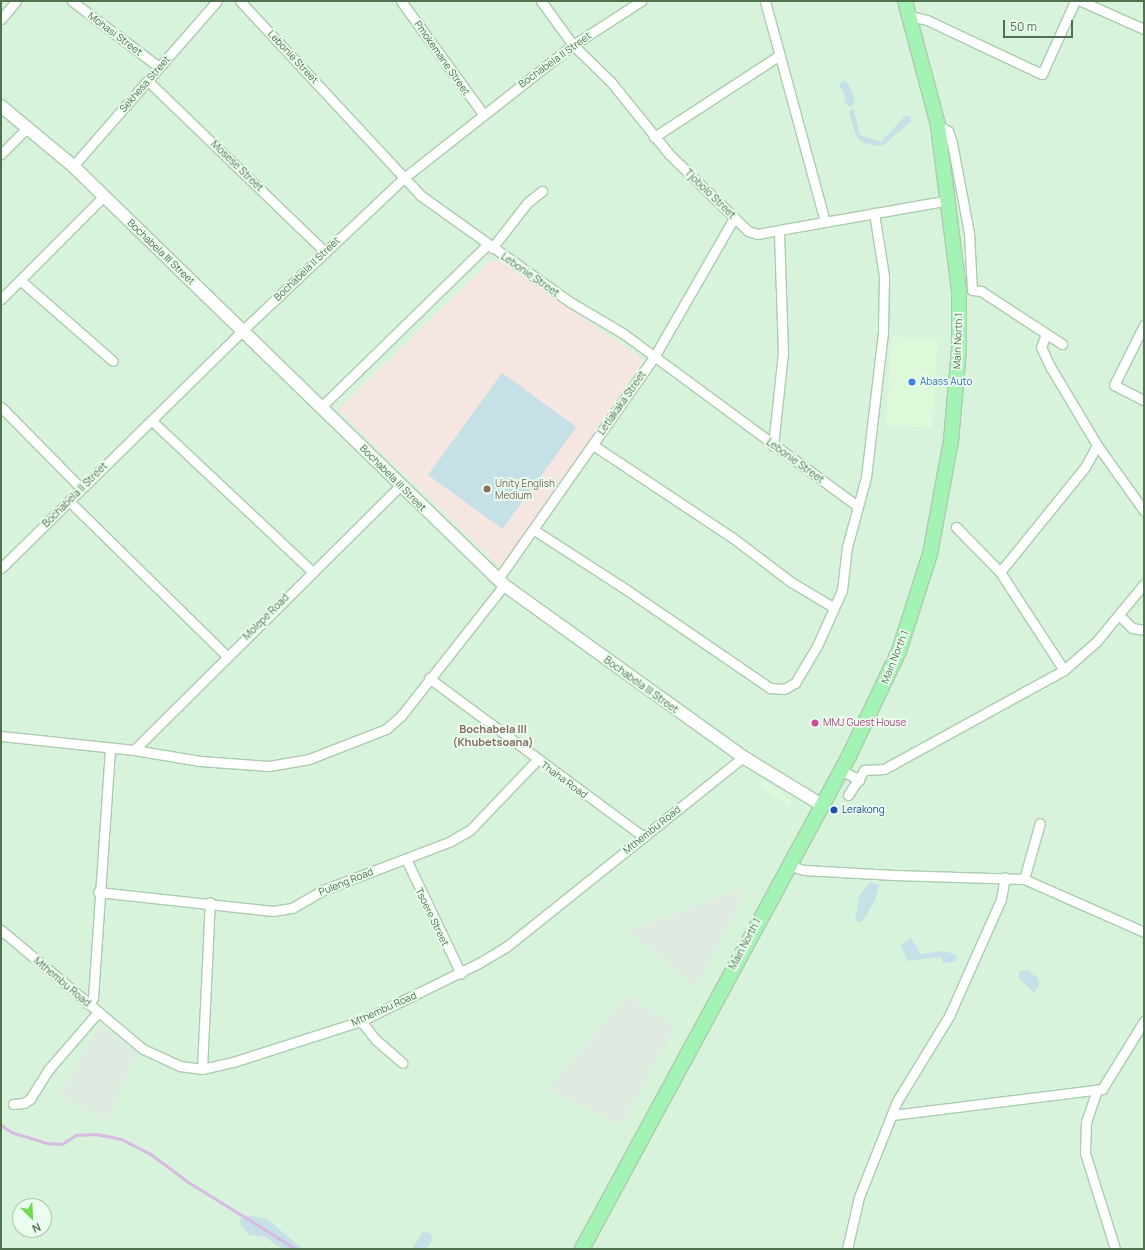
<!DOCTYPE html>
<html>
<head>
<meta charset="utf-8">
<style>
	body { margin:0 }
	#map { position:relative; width:1145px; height:1250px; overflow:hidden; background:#e5fae9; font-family:Manrope,sans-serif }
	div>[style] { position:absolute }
	.residential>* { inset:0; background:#d7f3db }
	.commercial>* { inset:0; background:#ddf9da; transform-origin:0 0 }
	.industrial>* { inset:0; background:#dfeae0 }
	.education>* { inset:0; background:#f6e6e2 }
	.green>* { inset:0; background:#c5e0e6; transform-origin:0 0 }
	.stream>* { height:3px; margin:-1.5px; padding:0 1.5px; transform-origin:1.5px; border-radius:1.5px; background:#d7bbe2 }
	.roads { filter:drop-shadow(1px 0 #adcbae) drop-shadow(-1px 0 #adcbae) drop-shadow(0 1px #adcbae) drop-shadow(0 -1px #adcbae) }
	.street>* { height:9px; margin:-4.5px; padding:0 4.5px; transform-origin:4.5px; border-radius:4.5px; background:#fff }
	.secondary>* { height:12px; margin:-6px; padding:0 6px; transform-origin:6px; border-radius:6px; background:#fff }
	.primary>* { height:14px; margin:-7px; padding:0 7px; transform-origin:7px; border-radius:7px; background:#a3f3b4 }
	.dots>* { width:11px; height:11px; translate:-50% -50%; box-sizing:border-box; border:2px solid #ebfdee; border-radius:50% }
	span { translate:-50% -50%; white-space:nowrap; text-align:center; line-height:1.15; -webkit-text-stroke:3.5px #ebfdee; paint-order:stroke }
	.street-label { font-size:10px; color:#4f714d }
	.shop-label { font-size:10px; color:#366cbe }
	.left { translate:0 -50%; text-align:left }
	.education-label { font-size:10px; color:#785e54 }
	.hotel-label { font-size:10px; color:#b23c85 }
	.transit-label { font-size:10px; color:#164399 }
	.neighbourhood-label { font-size:11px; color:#876960; font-weight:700 }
	.frame { position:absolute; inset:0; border:2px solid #4f714d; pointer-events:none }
	.north { position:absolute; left:12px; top:1198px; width:40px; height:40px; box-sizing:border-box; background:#ebfdee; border:1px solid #adc5ae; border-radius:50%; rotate:156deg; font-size:11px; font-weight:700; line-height:16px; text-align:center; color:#4f714d }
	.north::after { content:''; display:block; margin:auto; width:14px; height:18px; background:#6ed955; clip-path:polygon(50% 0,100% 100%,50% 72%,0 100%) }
	.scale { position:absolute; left:1003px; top:20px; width:70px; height:18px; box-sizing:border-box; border:2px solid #4f714d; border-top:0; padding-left:5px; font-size:12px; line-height:14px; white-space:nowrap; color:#4f714d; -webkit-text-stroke:3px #ebfdee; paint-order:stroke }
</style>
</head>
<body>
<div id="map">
	<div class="residential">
		<div style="clip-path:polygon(evenodd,1px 1px,1144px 1px,1144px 1249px,1px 1249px,1px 1px,20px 1206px,44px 1206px,44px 1230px,20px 1230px,20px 1206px)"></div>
	</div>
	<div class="commercial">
		<div style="left:892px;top:336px;width:46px;height:89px;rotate:4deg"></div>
		<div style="clip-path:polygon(764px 780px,792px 802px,788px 806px,760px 785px)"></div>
	</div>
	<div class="industrial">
		<div style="clip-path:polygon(737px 890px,744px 894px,696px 988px,628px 931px)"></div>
		<div style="clip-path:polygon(627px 995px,674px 1026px,622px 1125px,548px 1089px)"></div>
		<div style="clip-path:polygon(99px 1024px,137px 1052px,107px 1122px,59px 1096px)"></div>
	</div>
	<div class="education">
		<div style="clip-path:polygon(490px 261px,501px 261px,644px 360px,501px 568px,338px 410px)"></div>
	</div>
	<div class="green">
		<div style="clip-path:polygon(844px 80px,849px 84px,855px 102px,850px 107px,845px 103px,844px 92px,839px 86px)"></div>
		<div style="clip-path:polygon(853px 108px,860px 135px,881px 142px,905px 116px,910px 116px,911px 122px,882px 146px,866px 144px,859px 140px,855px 133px,849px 112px)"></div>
		<div style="left:502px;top:373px;width:92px;height:126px;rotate:36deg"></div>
		<div style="clip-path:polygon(870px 882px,879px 885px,875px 900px,865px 917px,861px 922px,855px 921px,859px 896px)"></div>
		<div style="clip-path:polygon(911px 938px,921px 954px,942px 951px,955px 954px,957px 957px,955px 962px,942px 963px,941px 957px,908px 961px,901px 945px)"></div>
		<div style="clip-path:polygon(1027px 970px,1038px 978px,1039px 985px,1034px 993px,1019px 978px,1019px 971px)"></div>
		<div style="clip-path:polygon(250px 1216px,267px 1219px,303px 1249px,282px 1249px,265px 1237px,249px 1235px,240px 1224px,241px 1218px)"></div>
		<div style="clip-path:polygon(423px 1232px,430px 1233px,433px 1239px,426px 1249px,412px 1249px)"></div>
	</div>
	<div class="stream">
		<div style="left:1px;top:1125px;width:12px;rotate:35deg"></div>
		<div style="left:11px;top:1132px;width:37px;rotate:17deg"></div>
		<div style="left:46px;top:1143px;width:16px;rotate:4deg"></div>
		<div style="left:62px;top:1144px;width:17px;rotate:-33deg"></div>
		<div style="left:76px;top:1135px;width:20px;rotate:-3deg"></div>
		<div style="left:96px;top:1134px;width:25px;rotate:11deg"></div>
		<div style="left:121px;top:1139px;width:31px;rotate:27deg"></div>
		<div style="left:149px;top:1153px;width:49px;rotate:36.6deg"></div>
		<div style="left:188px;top:1182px;width:127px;rotate:31.8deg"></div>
	</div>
	<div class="roads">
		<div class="street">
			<div style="left:72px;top:1px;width:109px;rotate:37.2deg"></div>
			<div style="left:240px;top:1px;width:265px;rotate:47.1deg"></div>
			<div style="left:420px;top:195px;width:184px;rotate:35.5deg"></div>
			<div style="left:570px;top:302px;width:63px;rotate:30.7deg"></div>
			<div style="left:624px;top:334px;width:290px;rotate:36.4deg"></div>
			<div style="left:401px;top:1px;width:140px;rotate:54deg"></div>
			<div style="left:541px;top:1px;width:54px;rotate:54deg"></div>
			<div style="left:573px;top:45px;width:53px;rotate:44.2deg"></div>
			<div style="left:611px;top:82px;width:92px;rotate:51.1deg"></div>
			<div style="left:669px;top:154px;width:110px;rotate:44.3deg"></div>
			<div style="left:748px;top:231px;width:9px;rotate:18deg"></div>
			<div style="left:757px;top:234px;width:22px;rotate:-10deg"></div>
			<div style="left:779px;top:230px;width:173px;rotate:-10deg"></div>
			<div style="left:765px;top:1px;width:229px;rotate:74.8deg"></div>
			<div style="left:1081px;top:1px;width:69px;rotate:24deg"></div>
			<div style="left:910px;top:16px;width:17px;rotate:13deg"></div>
			<div style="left:927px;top:20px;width:127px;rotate:25.2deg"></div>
			<div style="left:1042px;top:74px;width:80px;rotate:-65.7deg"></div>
			<div style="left:1px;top:19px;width:23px;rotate:-50deg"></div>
			<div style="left:148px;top:81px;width:246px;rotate:44deg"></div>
			<div style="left:938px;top:125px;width:12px;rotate:31deg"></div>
			<div style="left:948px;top:131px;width:13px;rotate:72deg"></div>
			<div style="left:952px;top:143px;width:92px;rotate:79.3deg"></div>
			<div style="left:969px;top:233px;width:57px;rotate:87deg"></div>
			<div style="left:972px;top:290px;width:9px;rotate:6deg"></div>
			<div style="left:981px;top:291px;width:97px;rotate:33.2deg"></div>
			<div style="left:654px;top:137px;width:150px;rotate:-33.1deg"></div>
			<div style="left:1px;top:154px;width:37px;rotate:-45deg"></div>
			<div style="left:73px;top:166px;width:219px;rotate:-48.9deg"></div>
			<div style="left:492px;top:248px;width:58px;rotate:-52deg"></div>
			<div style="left:528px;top:202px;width:18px;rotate:-38deg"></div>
			<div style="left:20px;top:280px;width:123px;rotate:41.1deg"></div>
			<div style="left:1px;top:299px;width:144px;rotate:-45deg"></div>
			<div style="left:1144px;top:325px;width:67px;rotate:116.6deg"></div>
			<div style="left:1114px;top:385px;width:34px;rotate:27deg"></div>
			<div style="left:1046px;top:334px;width:14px;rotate:111deg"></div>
			<div style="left:1041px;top:347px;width:23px;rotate:65deg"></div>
			<div style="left:1051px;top:368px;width:90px;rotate:59.1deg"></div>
			<div style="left:1097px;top:445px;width:81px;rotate:54.5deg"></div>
			<div style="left:1px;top:407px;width:114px;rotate:45.4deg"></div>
			<div style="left:320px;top:408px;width:233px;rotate:-44.3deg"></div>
			<div style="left:152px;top:421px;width:219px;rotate:43.2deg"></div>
			<div style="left:593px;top:445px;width:168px;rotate:33.6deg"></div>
			<div style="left:733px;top:538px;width:73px;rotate:37.2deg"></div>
			<div style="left:791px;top:582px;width:49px;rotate:30.8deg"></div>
			<div style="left:773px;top:446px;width:94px;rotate:-83.9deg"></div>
			<div style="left:783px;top:353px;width:123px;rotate:-91.9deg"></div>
			<div style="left:69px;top:501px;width:221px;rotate:44.5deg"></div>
			<div style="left:956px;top:527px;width:63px;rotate:45.6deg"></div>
			<div style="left:1000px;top:572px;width:117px;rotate:56.9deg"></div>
			<div style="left:534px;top:530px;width:103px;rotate:32.8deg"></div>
			<div style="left:621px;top:586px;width:181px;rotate:34.4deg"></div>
			<div style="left:770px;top:688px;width:14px;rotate:4deg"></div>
			<div style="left:784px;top:689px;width:13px;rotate:-29deg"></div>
			<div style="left:795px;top:683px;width:43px;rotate:-59.3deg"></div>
			<div style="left:817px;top:646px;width:61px;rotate:-65.9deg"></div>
			<div style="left:842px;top:590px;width:43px;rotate:-83.4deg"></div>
			<div style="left:847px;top:547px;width:73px;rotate:-74.8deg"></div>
			<div style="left:866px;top:477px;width:146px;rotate:-83.3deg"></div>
			<div style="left:883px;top:332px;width:56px;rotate:-89deg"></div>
			<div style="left:884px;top:276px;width:64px;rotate:-99deg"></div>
			<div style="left:1px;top:568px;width:339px;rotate:-44.5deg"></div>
			<div style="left:243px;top:330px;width:223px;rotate:-43.4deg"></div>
			<div style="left:405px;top:177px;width:214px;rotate:-38.2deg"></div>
			<div style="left:573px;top:45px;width:81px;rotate:-32.9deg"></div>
			<div style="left:1000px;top:572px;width:135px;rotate:-51deg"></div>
			<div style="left:1085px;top:467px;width:25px;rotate:-61deg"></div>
			<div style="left:498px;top:579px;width:271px;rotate:-54.9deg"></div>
			<div style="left:654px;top:357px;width:160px;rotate:-60.1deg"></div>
			<div style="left:1120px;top:616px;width:17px;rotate:45deg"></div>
			<div style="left:1132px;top:628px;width:12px;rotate:9deg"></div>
			<div style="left:429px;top:678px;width:267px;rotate:36.5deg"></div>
			<div style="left:1px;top:736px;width:134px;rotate:6deg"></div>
			<div style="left:134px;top:750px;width:67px;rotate:9.5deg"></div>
			<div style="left:200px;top:761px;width:69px;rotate:4.1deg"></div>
			<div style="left:269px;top:766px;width:41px;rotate:-9.9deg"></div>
			<div style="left:309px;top:759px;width:83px;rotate:-21.3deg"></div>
			<div style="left:386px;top:729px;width:20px;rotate:-41deg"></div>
			<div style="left:401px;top:716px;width:167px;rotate:-51.8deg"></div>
			<div style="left:134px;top:750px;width:375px;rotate:-44.8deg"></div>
			<div style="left:841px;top:770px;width:21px;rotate:29deg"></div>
			<div style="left:848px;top:795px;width:30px;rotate:-57deg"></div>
			<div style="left:864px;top:770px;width:20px;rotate:-3deg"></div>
			<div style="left:884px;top:769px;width:205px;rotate:-28.8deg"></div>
			<div style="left:1064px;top:670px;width:43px;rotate:-41.2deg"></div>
			<div style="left:1096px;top:642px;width:75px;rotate:-50.4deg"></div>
			<div style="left:406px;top:859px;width:127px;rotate:64.4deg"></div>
			<div style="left:787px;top:865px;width:18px;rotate:16deg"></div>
			<div style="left:804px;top:870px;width:90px;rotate:3.2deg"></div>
			<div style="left:894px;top:875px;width:130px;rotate:1.8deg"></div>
			<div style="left:1024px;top:879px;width:131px;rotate:23.8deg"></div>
			<div style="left:1024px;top:879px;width:58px;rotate:-74.1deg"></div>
			<div style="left:98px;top:892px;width:176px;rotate:6.2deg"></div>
			<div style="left:273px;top:911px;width:19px;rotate:-9deg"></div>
			<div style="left:292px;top:908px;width:36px;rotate:-30deg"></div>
			<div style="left:323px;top:890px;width:135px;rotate:-20.9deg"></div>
			<div style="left:449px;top:842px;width:24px;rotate:-30deg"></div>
			<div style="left:470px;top:830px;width:97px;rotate:-46.3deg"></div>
			<div style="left:1px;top:930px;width:185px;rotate:40deg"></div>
			<div style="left:143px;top:1049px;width:41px;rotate:24.7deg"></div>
			<div style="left:180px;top:1066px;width:22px;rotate:8deg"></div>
			<div style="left:202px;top:1069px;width:32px;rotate:-13deg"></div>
			<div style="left:233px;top:1062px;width:134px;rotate:-17.8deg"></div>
			<div style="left:361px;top:1021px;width:131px;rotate:-26.2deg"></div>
			<div style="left:479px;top:963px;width:31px;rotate:-31deg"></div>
			<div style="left:506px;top:947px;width:304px;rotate:-38.7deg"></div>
			<div style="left:88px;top:1004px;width:8px;rotate:-50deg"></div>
			<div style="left:93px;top:998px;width:250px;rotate:-86.1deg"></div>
			<div style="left:361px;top:1021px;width:24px;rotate:52deg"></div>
			<div style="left:376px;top:1040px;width:35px;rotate:41deg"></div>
			<div style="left:202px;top:1069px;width:167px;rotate:-87.3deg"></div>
			<div style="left:1097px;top:1090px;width:34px;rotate:109deg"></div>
			<div style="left:1086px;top:1122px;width:31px;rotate:92deg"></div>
			<div style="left:1085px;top:1153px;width:101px;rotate:72.6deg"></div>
			<div style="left:13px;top:1104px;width:11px;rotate:-5deg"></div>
			<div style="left:24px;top:1103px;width:7px;rotate:-34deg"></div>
			<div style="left:30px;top:1099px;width:34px;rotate:-58deg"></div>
			<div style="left:48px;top:1070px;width:77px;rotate:-49.2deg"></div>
			<div style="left:893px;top:1115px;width:211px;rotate:-7.1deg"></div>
			<div style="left:1102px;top:1089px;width:80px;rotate:-58.3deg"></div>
			<div style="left:847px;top:1249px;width:53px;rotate:-77deg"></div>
			<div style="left:859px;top:1197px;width:103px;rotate:-68.4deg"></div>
			<div style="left:897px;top:1101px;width:100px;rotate:-58.5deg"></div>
			<div style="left:949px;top:1016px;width:128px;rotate:-66deg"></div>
			<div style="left:1001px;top:899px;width:22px;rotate:-80deg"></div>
		</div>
		<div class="secondary">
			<div style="left:1px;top:106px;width:94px;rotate:39.8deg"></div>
			<div style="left:73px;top:166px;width:601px;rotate:44.19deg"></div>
			<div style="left:504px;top:585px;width:294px;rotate:35.7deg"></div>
			<div style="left:743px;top:757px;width:92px;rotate:31.3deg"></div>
		</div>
		<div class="primary">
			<div style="left:582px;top:1249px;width:561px;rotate:-61.56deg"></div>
			<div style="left:849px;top:756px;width:116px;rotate:-64.5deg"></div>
			<div style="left:899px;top:651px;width:102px;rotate:-72.3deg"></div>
			<div style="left:930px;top:554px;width:115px;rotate:-79.5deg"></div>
			<div style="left:951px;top:441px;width:91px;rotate:-85deg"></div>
			<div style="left:959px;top:350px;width:60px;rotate:-90deg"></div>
			<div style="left:959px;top:290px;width:166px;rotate:-97.3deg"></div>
			<div style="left:938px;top:125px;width:128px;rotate:-104.9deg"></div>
		</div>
	</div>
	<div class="dots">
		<div style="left:912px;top:382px;background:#3f7fe0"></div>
		<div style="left:487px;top:489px;background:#8d6e63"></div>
		<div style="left:815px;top:723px;background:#d1479c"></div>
		<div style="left:834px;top:810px;background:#1a4fb4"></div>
	</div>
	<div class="street-label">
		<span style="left:115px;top:34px;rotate:37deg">Mohasi Street</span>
		<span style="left:293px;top:57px;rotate:47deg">Lebonie Street</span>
		<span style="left:442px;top:58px;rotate:55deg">Pmokemane Street</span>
		<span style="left:555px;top:60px;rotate:-36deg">Bochabela II Street</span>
		<span style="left:145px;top:84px;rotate:-49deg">Sekhesa Street</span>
		<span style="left:237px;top:166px;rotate:44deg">Mosese Street</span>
		<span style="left:710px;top:194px;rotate:44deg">Tjobolo Street</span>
		<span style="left:161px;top:252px;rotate:44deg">Bochabela III Street</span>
		<span style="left:307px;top:269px;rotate:-44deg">Bochabela II Street</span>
		<span style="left:530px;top:275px;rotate:35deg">Lebonie Street</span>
		<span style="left:958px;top:341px;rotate:-88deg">Main North 1</span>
		<span style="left:622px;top:403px;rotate:-55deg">Letlakaka Street</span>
		<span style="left:795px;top:461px;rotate:36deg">Lebonie Street</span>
		<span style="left:393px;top:478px;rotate:45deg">Bochabela III Street</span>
		<span style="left:75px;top:495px;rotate:-45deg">Bochabela II Street</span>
		<span style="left:266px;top:617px;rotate:-45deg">Molepe Road</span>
		<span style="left:895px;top:657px;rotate:-68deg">Main North 1</span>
		<span style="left:641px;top:685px;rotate:36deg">Bochabela III Street</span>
		<span style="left:564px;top:780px;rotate:36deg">Thaha Road</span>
		<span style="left:652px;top:830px;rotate:-39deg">Mthembu Road</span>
		<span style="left:346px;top:882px;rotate:-22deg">Puleng Road</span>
		<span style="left:432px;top:917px;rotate:64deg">Tsoere Street</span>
		<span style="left:745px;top:944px;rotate:-62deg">Main North 1</span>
		<span style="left:62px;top:982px;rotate:40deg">Mthembu Road</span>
		<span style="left:384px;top:1009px;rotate:-24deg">Mthembu Road</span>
	</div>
	<div class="shop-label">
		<span class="left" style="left:920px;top:382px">Abass Auto</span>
	</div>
	<div class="education-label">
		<span class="left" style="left:495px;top:489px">Unity English<br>Medium</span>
	</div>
	<div class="hotel-label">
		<span class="left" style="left:823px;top:723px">MMJ Guest House</span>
	</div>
	<div class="transit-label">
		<span class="left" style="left:842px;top:810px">Lerakong</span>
	</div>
	<div class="neighbourhood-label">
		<span style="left:493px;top:736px">Bochabela III<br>(Khubetsoana)</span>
	</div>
	<div class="frame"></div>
	<div class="north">N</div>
	<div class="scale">50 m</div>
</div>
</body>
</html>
